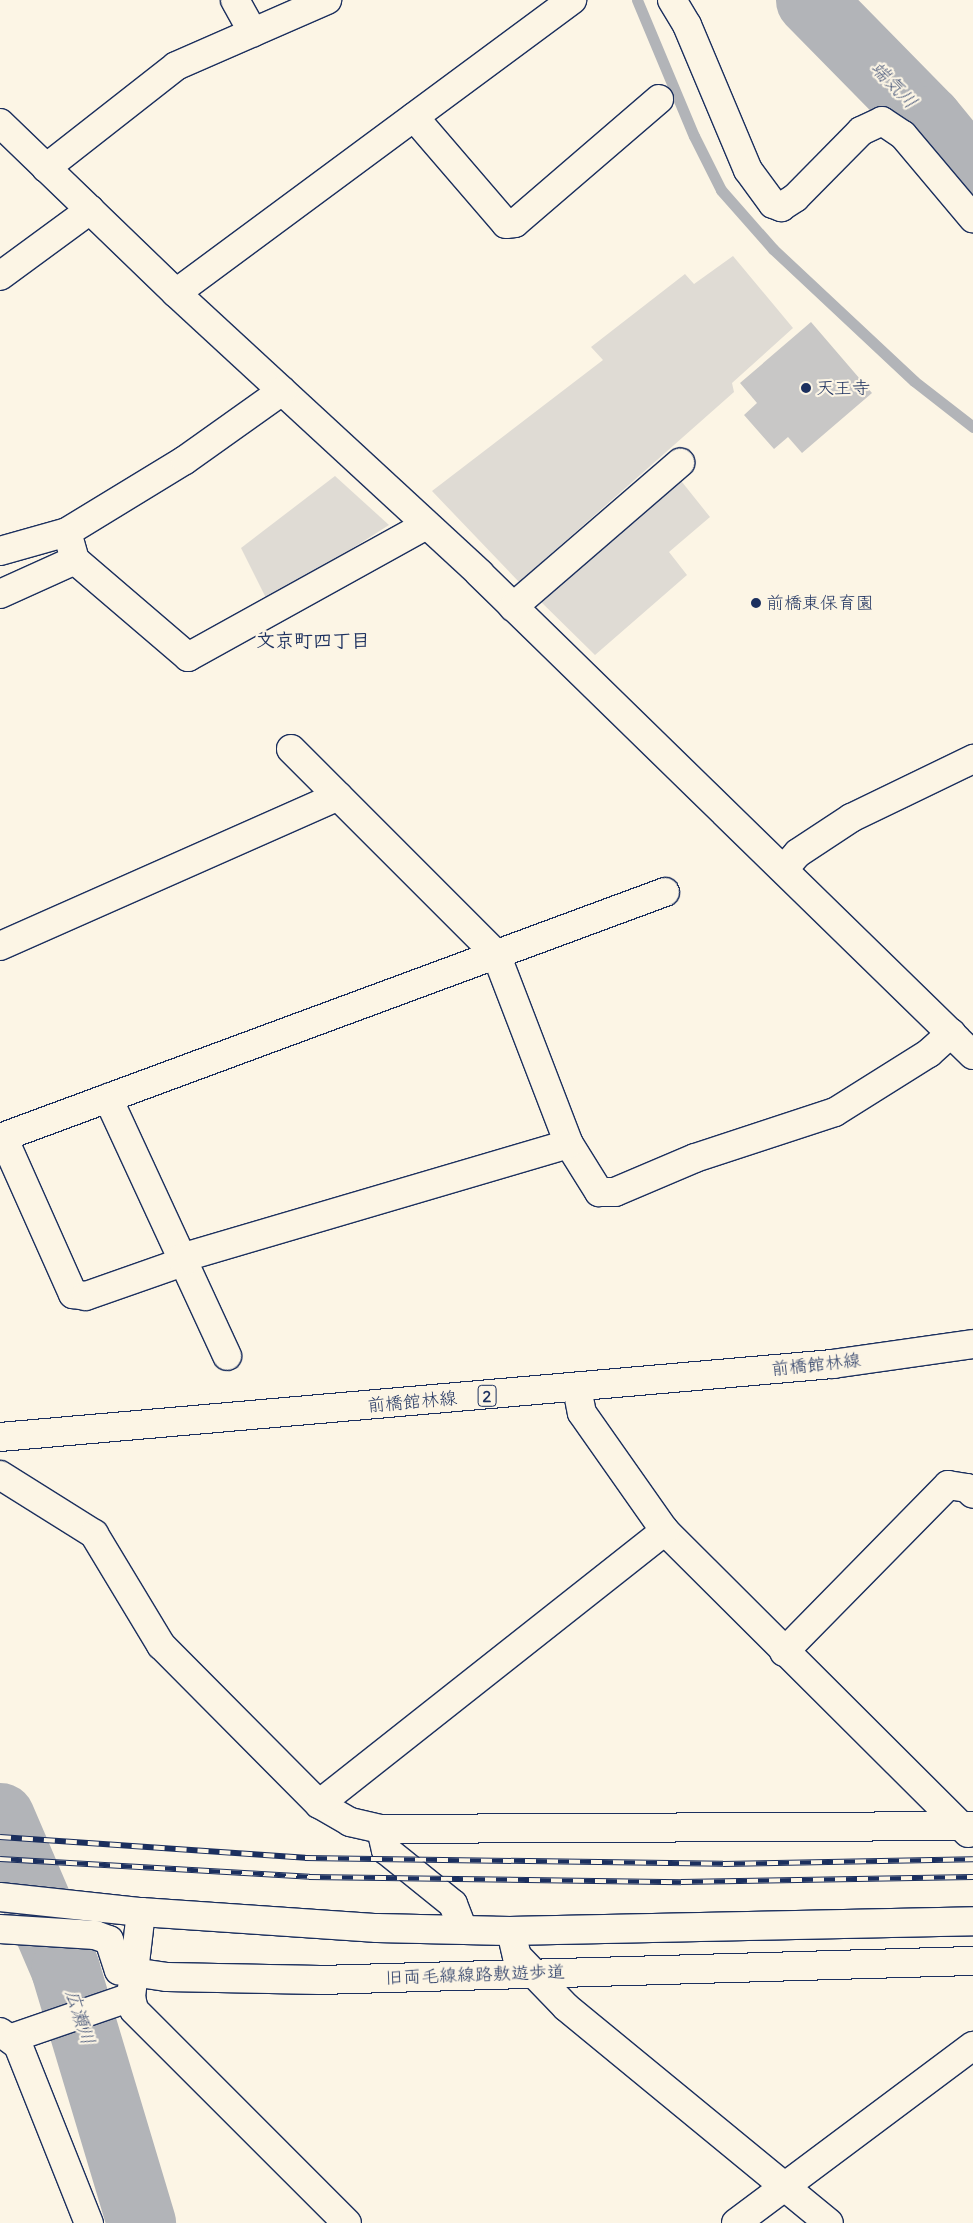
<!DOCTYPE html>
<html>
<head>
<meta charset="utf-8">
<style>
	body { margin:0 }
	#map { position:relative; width:973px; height:2223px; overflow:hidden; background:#fcf5e5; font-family:Delius,"Klee One",sans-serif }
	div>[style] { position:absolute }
	.green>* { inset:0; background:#dfdbd4 }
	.stream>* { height:11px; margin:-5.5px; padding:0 5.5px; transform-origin:5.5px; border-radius:5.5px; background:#b2b4b8 }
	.river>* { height:69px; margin:-34.5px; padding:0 34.5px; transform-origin:34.5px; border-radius:34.5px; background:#b2b4b8 }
	.building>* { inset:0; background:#c8c7c6 }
	.roads { filter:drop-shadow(1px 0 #1b2f5e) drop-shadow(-1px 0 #1b2f5e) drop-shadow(0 1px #1b2f5e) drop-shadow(0 -1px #1b2f5e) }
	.minor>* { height:28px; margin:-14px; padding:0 14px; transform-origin:14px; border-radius:14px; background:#fcf5e5 }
	.major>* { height:28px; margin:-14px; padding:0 14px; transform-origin:14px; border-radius:14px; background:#fcf5e5 }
	.rail>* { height:5.5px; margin-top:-2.75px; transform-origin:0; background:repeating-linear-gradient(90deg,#fcf5e5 0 11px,#1b2f5e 0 22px); box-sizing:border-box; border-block:1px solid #1b2f5e }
	.dots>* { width:14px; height:14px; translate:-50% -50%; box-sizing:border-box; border:2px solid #fcf5e5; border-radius:50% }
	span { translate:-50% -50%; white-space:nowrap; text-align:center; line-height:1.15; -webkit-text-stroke:4.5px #fcf5e5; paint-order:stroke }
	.shield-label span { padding:1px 4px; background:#fcf5e5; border:1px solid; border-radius:4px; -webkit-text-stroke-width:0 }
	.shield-label { font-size:16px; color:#1b2f5e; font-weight:700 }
	.poi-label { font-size:18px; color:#1b2f5e }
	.left { translate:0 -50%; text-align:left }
	.street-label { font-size:18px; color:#1b2f5e }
	.water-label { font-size:19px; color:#485779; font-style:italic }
	.neighbourhood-label { font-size:19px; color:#1b2f5e; font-weight:700 }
</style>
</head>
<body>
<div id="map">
	<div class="green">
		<div style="clip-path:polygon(733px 256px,793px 328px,732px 383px,734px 392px,519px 582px,432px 491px,603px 360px,591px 347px,685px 274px,694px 284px)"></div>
		<div style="clip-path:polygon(335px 476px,389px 525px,268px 602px,241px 548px)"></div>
		<div style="clip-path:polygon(678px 477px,710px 517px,669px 552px,687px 575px,595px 655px,535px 596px)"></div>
	</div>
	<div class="stream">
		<div style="left:637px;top:0;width:147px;rotate:67.3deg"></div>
		<div style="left:694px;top:136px;width:60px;rotate:63.4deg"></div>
		<div style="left:721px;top:190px;width:79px;rotate:48.6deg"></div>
		<div style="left:773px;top:249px;width:193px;rotate:43.1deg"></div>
		<div style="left:914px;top:381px;width:75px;rotate:37.9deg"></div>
	</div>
	<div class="river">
		<div style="left:810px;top:0;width:168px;rotate:45.5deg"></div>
		<div style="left:928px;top:120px;width:71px;rotate:50.7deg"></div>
		<div style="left:0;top:1817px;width:165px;rotate:66.8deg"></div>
		<div style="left:65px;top:1969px;width:265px;rotate:73.3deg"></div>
	</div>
	<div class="building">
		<div style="clip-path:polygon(811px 322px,872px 393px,802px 453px,788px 437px,774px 449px,744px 415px,757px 403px,740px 383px)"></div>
	</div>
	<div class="roads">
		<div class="minor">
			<div style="left:235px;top:0;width:37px;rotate:61deg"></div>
			<div style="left:672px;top:0;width:29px;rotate:59deg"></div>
			<div style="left:687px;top:25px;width:157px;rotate:67.2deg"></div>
			<div style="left:748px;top:170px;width:42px;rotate:53.7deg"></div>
			<div style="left:773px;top:204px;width:9px;rotate:21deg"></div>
			<div style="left:781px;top:207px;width:17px;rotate:-33deg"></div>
			<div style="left:795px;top:198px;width:94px;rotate:-45.4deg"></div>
			<div style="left:861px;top:131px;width:23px;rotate:-25deg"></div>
			<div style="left:882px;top:121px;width:25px;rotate:34deg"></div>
			<div style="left:903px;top:135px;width:109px;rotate:49.9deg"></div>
			<div style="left:414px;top:117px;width:141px;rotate:49.3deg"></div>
			<div style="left:506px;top:224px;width:9px;rotate:-6deg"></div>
			<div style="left:515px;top:223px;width:190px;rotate:-40.7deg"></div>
			<div style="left:0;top:123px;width:245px;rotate:44deg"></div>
			<div style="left:176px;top:293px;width:413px;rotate:42.7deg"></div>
			<div style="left:479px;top:573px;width:690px;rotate:44.3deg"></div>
			<div style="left:46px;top:168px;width:165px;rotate:-38.1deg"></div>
			<div style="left:176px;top:66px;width:165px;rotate:-23.6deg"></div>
			<div style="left:0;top:276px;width:112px;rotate:-36.3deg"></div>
			<div style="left:176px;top:293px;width:493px;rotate:-36.5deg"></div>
			<div style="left:0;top:551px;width:70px;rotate:-15.8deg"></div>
			<div style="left:67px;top:532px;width:138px;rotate:-31.4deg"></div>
			<div style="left:185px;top:460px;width:119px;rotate:-35.4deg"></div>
			<div style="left:75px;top:560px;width:149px;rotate:40.6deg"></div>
			<div style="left:188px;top:657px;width:272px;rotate:-29deg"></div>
			<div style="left:0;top:594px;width:82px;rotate:-24.4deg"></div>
			<div style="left:75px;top:560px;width:18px;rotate:-106deg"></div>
			<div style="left:513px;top:607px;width:221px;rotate:-40.8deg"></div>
			<div style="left:291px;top:749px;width:290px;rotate:45deg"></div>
			<div style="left:496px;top:954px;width:204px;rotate:69deg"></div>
			<div style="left:569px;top:1144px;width:57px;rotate:58deg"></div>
			<div style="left:599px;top:1192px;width:16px"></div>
			<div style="left:615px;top:1192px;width:87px;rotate:-23deg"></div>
			<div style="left:695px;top:1158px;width:147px;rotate:-18.2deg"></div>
			<div style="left:835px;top:1112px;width:111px;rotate:-32.1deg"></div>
			<div style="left:929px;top:1053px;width:30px;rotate:-42deg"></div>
			<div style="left:784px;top:869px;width:21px;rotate:-49deg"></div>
			<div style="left:798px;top:853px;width:64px;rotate:-33.4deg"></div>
			<div style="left:851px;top:818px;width:136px;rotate:-25.8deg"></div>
			<div style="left:0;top:946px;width:370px;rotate:-23.9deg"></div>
			<div style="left:108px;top:1098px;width:284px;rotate:65.2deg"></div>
			<div style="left:3px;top:1137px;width:172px;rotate:66deg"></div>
			<div style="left:73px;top:1294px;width:13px;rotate:9deg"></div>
			<div style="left:86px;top:1296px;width:103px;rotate:-19.3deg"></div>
			<div style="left:0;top:1138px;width:709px;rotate:-20.3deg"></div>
			<div style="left:181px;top:1258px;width:404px;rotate:-16.4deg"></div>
			<div style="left:577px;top:1388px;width:25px;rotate:79deg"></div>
			<div style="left:582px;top:1413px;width:144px;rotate:54.9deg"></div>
			<div style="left:665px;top:1531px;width:428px;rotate:44.9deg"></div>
			<div style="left:0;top:1475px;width:111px;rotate:32.1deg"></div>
			<div style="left:94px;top:1534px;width:130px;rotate:58.9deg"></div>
			<div style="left:161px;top:1645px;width:224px;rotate:45.2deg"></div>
			<div style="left:319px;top:1804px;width:36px;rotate:30deg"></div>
			<div style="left:350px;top:1822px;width:32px;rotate:13deg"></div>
			<div style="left:381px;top:1829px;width:592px;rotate:-0.29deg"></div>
			<div style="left:784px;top:1652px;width:234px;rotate:-45.5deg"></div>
			<div style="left:948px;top:1485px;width:19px;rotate:9deg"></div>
			<div style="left:967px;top:1488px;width:8px;rotate:45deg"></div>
			<div style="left:319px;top:1804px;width:441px;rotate:-38.3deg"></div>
			<div style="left:381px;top:1829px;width:22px;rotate:77deg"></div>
			<div style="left:386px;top:1850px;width:86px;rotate:38.9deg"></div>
			<div style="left:453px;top:1904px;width:25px;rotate:69deg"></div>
			<div style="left:0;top:1897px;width:142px;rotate:6.1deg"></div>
			<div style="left:141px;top:1912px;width:237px;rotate:3.9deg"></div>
			<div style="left:377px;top:1928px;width:134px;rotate:1.3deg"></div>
			<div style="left:511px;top:1931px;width:462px;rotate:-1.2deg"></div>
			<div style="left:141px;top:1912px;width:86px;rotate:96.7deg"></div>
			<div style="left:131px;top:1997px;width:13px;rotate:77deg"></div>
			<div style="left:134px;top:2010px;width:301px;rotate:45deg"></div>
			<div style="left:0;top:1929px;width:95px;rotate:3.6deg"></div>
			<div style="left:95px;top:1935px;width:15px;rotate:20deg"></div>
			<div style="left:109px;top:1940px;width:32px;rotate:72deg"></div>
			<div style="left:119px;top:1970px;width:49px;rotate:8.3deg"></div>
			<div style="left:167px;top:1977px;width:153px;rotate:1.1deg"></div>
			<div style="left:320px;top:1980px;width:653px;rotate:-1.67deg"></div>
			<div style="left:511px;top:1931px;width:26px;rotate:77deg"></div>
			<div style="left:517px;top:1956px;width:71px;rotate:46.1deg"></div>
			<div style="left:566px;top:2007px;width:340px;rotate:39.4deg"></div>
			<div style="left:0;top:2032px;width:22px;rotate:36deg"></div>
			<div style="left:18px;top:2045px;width:192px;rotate:68.3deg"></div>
			<div style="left:12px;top:2038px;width:126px;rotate:-19deg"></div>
			<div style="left:736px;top:2223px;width:296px;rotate:-36.8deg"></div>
		</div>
		<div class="major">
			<div style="left:0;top:1437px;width:836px;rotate:-5.01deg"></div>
			<div style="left:833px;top:1364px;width:141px;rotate:-8.1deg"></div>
		</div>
	</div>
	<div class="rail">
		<div style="left:0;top:1837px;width:306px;rotate:3.9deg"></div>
		<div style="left:305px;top:1858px;width:418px;rotate:0.8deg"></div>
		<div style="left:723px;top:1864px;width:250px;rotate:-1.1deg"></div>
		<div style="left:0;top:1859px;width:310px;rotate:3.3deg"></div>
		<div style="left:309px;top:1877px;width:372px;rotate:0.8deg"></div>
		<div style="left:681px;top:1882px;width:292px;rotate:-1deg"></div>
	</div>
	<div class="dots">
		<div style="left:806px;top:388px;background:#1b2f5e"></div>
		<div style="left:756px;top:603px;background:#1b2f5e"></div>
	</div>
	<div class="shield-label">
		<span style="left:487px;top:1396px">2</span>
	</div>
	<div class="poi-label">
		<span class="left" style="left:816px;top:388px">天王寺</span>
		<span class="left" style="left:766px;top:603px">前橋東保育園</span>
	</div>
	<div class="street-label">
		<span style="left:816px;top:1365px;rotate:-6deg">前橋館林線</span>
		<span style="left:412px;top:1402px;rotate:-5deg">前橋館林線</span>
		<span style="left:475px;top:1975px;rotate:-2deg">旧両毛線線路敷遊歩道</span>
	</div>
	<div class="water-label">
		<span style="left:894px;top:85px;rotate:46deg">端気川</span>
		<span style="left:80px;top:2017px;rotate:72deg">広瀬川</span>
	</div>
	<div class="neighbourhood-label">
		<span style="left:313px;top:641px">文京町四丁目</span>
	</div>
</div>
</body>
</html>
